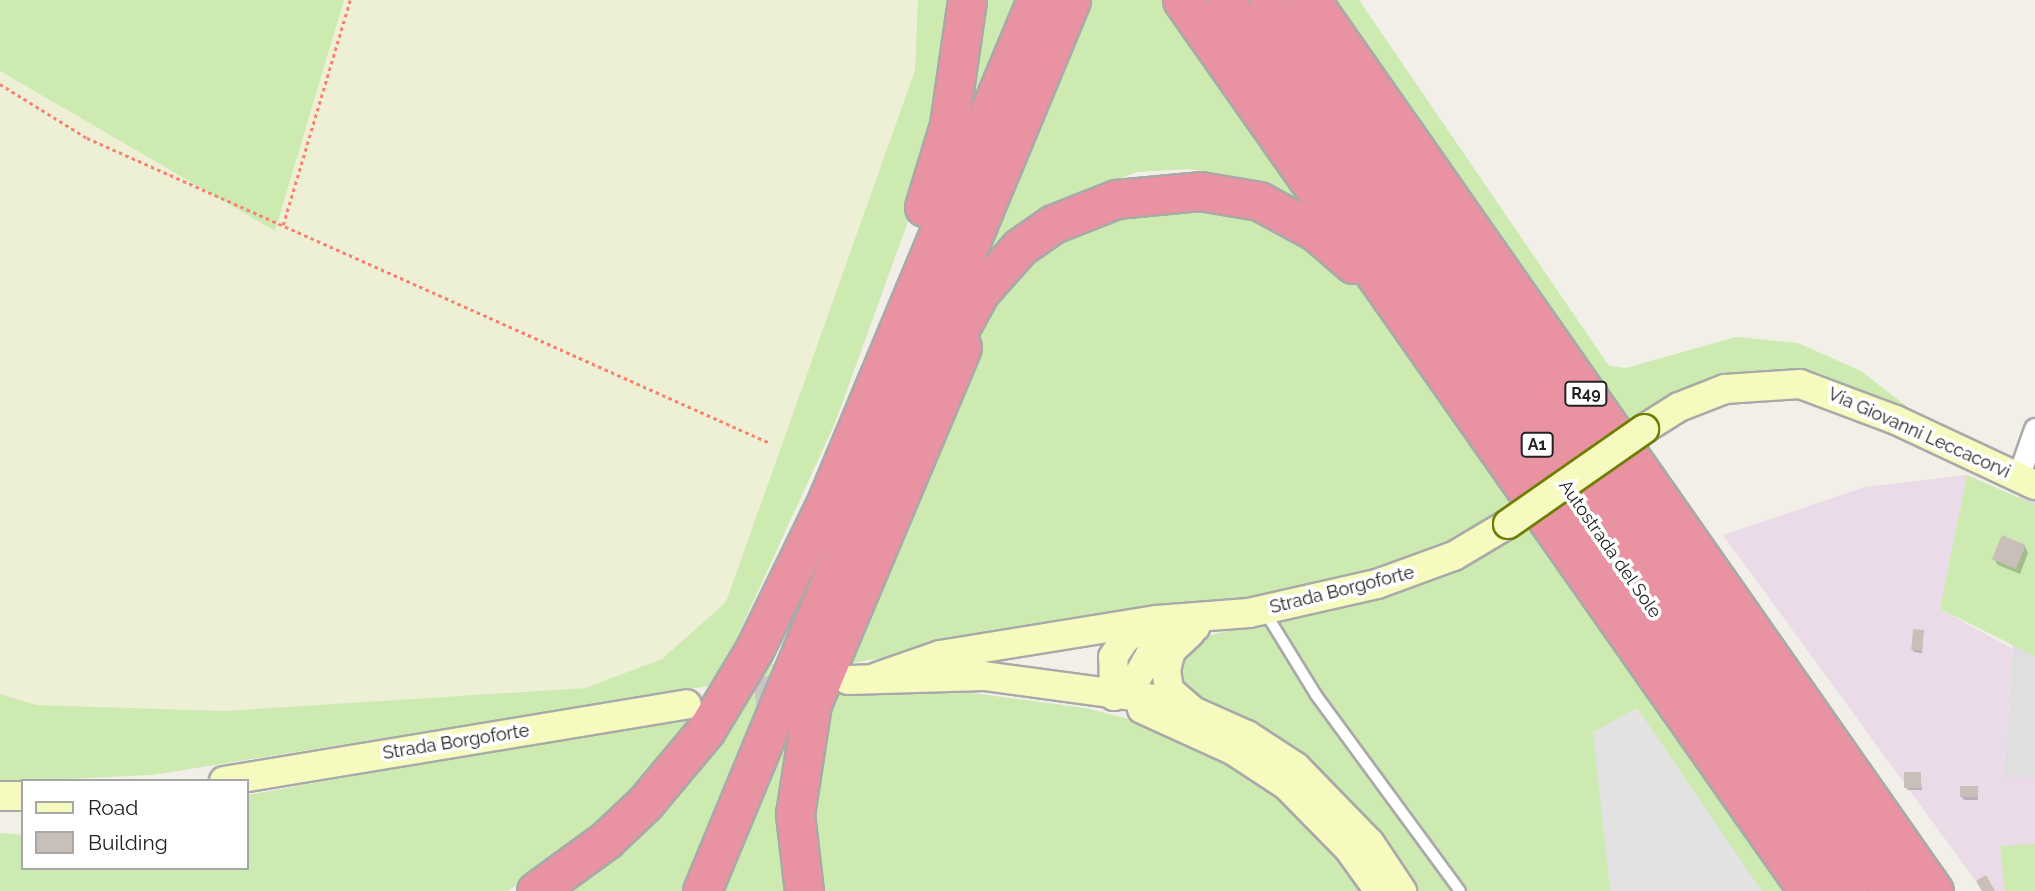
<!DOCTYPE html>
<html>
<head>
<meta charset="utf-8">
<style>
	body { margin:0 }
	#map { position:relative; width:2035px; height:891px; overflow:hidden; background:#f2efe9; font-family:Raleway,sans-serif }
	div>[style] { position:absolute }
	.residential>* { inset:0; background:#e0dfdf }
	.industrial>* { inset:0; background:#ebdbe8 }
	.farmland>* { inset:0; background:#eef0d5 }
	.grass>* { inset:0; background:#cdebb0 }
	.parking>* { inset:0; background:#e2e2e2 }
	.shadow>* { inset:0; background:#0003 }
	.building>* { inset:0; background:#c7bfb8; transform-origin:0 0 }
	.secondary-tunnel>* { height:28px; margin-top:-14px; transform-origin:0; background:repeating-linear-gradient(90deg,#c8c6c1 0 28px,transparent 0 42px) }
	.path>* { height:2.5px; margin-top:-1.25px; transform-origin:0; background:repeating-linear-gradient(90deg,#fa8072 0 3.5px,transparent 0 7px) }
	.roads { filter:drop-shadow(2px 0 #a9a9a9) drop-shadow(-2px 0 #a9a9a9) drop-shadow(0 2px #a9a9a9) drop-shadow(0 -2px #a9a9a9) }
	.lane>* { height:10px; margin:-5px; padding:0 5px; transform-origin:5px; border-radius:5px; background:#fff }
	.street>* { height:21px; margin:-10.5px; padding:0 10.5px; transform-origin:10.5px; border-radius:10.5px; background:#fff }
	.secondary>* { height:28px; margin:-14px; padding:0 14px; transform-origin:14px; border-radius:14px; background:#f7fabf }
	.highway>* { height:37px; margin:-18.5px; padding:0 18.5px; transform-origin:18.5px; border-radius:18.5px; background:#e892a2 }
	.bridges { filter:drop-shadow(2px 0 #707d05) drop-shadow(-2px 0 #707d05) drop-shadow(0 2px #707d05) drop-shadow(0 -2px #707d05) }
	.secondary-bridge>* { height:28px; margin:-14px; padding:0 14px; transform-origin:14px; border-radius:14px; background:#f7fabf }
	span { translate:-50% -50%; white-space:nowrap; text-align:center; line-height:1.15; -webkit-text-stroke:7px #fff; paint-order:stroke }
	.shield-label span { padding:2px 5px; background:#fff; border:2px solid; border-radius:5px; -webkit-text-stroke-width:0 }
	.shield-label { font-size:16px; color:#222; font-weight:700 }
	.street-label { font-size:18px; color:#222 }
	.legend { position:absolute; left:21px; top:779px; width:228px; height:91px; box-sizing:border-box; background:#fff; border:2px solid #a7a7a7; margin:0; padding:9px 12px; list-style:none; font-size:21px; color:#222 }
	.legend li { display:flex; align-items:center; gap:14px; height:35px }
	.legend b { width:35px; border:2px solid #a7a7a7 }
</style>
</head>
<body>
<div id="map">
	<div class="residential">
		<div style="clip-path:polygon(2035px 450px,2035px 777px,2003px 777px,2013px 649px,1967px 475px,2019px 498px)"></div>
	</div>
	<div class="industrial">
		<div style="clip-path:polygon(1967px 475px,1940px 609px,2013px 649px,2003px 777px,2035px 777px,2035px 891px,1983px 891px,1723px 535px,1865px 487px)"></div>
	</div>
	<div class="farmland">
		<div style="clip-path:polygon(344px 0,918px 0,915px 70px,726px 602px,662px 659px,585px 688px,224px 711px,36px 705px,0 694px,0 71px,274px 231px)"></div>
	</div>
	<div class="grass">
		<div style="clip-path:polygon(0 0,344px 0,275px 231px,0 71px)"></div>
		<div style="clip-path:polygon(918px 0,957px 0,925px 175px,835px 423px,715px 685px,152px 775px,0 782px,0 694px,36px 705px,224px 711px,585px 688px,662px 659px,726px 602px,915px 70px)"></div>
		<div style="clip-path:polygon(978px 0,1021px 0,953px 152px)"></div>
		<div style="clip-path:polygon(1085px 0,1172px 0,1315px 213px,1263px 184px,1229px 175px,1188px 169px,1137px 172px,1059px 202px,972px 284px)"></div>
		<div style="clip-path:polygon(1337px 0,1359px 0,1609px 366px,1626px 368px,1736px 337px,1798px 343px,1861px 371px,1933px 427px,1806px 376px,1626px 426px,1542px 293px)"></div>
		<div style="clip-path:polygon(1129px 206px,1242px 206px,1352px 275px,1380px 306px,1519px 503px,1463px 539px,1413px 562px,1289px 592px,839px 665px,987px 319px,1027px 265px,1055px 241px)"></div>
		<div style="clip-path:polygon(1967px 475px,2035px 505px,2035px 656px,1940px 609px)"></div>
		<div style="clip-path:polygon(1536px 524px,1730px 811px,1782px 891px,1414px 891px,1180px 692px,1177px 656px,1190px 640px,1413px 586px,1467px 565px)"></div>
		<div style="clip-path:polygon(770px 663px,780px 666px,684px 891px,559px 891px)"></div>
		<div style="clip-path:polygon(972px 693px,1085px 708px,1141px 722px,1197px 744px,1289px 798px,1368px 891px,823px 891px,807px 857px,832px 694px)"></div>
		<div style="clip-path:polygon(798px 699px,795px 891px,716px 891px)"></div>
		<div style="clip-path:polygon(697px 715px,664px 760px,571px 849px,508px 891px,0 891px,0 833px,23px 835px,23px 868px,247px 868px,247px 795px)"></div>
		<div style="clip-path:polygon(2035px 844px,2035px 891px,2005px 891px,2000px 846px)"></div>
	</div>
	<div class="parking">
		<div style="clip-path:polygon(1637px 708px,1762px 891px,1610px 891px,1593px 732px)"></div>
	</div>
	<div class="shadow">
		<div style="clip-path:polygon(2025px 546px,2028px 553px,2020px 574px,1998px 565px,1994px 559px)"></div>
		<div style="clip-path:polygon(1923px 632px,1922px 653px,1914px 652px,1913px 650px)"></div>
		<div style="clip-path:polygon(1920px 773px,1922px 790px,1908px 790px,1906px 788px)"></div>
		<div style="clip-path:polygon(1977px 787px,1978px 800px,1964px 800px,1962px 797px)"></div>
	</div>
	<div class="building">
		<div style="left:2002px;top:535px;width:26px;height:26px;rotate:23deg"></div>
		<div style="left:1913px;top:629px;width:11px;height:21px;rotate:5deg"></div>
		<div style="left:1904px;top:772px;width:17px;height:16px"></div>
		<div style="left:1960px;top:786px;width:18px;height:11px"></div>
		<div style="clip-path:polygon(1986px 875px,1995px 891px,1982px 891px,1976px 881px)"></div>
	</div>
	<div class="secondary-tunnel">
		<div style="left:713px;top:699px;width:92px;rotate:-9.4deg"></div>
	</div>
	<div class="path">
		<div style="left:0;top:84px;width:102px;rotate:31.8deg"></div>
		<div style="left:87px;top:138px;width:746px;rotate:24.06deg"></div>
		<div style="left:283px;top:225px;width:235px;rotate:-73.4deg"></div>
	</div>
	<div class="roads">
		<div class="lane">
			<div style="left:1265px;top:612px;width:97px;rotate:58.4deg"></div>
			<div style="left:1316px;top:695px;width:243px;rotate:53.7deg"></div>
		</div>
		<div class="street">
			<div style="left:2018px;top:477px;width:51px;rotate:-70.5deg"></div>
		</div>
		<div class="secondary">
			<div style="left:1644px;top:429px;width:41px;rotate:-32.2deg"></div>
			<div style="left:1679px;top:407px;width:49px;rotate:-21.4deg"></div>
			<div style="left:1725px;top:389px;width:75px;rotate:-3.8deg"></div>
			<div style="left:1800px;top:384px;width:103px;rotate:20.6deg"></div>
			<div style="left:1896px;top:420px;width:153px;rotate:25.1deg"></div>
			<div style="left:1190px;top:633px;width:26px;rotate:137deg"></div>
			<div style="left:1171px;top:651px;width:20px;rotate:105deg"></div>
			<div style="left:1166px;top:670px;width:20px;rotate:81deg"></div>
			<div style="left:1169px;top:690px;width:29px;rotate:41deg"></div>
			<div style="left:877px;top:677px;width:67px;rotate:-19.2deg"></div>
			<div style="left:940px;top:655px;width:220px;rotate:-9.2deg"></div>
			<div style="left:1157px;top:620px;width:92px;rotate:-4.4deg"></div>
			<div style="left:1249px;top:613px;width:131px;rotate:-12.8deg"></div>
			<div style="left:1377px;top:584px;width:82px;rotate:-20deg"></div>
			<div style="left:1454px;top:556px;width:63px;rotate:-30.7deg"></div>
			<div style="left:848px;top:680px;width:136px;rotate:-1.7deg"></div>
			<div style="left:984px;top:676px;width:186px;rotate:7.7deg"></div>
			<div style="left:1168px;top:701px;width:27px;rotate:22deg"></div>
			<div style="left:1193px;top:711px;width:59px;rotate:24deg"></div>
			<div style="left:1247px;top:735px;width:59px;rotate:33.1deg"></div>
			<div style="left:1296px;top:767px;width:106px;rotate:45.8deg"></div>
			<div style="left:1370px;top:843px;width:58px;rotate:56.3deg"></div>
			<div style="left:1114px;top:696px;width:24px;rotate:-33deg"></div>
			<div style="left:1134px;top:683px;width:45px;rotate:-60.6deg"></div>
			<div style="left:1156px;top:644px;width:43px;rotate:-23.6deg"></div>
			<div style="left:1114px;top:696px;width:39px;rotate:-91deg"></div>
			<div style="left:1113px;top:657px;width:23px;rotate:-56deg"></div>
			<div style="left:1126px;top:638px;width:26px;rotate:-31deg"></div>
			<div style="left:1142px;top:709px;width:101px;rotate:24.5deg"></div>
			<div style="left:1234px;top:751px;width:62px;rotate:33.2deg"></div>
			<div style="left:1286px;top:785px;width:90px;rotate:45.5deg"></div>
			<div style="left:1349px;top:849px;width:52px;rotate:54.5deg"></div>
			<div style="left:224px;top:781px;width:469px;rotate:-9.4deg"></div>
			<div style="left:0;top:796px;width:23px"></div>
		</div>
		<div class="highway">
			<div style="left:1182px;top:0;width:1089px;rotate:54.91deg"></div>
			<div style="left:1225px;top:0;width:1088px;rotate:55deg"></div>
			<div style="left:1269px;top:0;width:1087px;rotate:55.04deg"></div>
			<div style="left:1311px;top:0;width:1087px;rotate:55.04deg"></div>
			<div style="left:924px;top:207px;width:86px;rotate:-73deg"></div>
			<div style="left:949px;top:125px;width:126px;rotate:-81.8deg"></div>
			<div style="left:939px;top:367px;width:85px;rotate:-61.3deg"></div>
			<div style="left:980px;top:292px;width:60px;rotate:-48.4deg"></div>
			<div style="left:1020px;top:247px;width:40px;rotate:-34.9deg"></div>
			<div style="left:1053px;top:224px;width:68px;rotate:-21.6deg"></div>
			<div style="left:1116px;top:199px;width:84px;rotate:-5.4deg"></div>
			<div style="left:1200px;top:191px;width:60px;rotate:9.6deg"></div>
			<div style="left:1259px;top:201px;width:65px;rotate:28.5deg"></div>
			<div style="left:1316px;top:232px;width:49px;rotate:40.9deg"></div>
			<div style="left:536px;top:891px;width:87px;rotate:-36.1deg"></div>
			<div style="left:606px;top:840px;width:54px;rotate:-43.5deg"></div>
			<div style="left:645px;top:803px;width:95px;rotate:-50.1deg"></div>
			<div style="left:706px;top:730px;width:93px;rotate:-59deg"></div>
			<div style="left:754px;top:650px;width:167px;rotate:-64deg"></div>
			<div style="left:827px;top:500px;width:542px;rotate:-67.32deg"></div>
			<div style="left:702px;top:891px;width:964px;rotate:-67.5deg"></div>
			<div style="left:804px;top:891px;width:78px;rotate:-96.7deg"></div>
			<div style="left:795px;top:814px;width:111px;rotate:-81.2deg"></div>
			<div style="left:812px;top:704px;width:387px;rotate:-67.2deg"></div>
		</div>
	</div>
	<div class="bridges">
		<div class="secondary-bridge">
			<div style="left:1508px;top:524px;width:166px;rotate:-34.9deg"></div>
		</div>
	</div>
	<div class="shield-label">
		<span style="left:1586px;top:394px">R49</span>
		<span style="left:1537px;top:445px">A1</span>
	</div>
	<div class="street-label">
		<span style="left:1919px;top:433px;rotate:24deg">Via Giovanni Leccacorvi</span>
		<span style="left:1610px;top:549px;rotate:55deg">Autostrada del Sole</span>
		<span style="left:1342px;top:590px;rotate:-14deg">Strada Borgoforte</span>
		<span style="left:456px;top:742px;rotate:-9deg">Strada Borgoforte</span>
	</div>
	<ul class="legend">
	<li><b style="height:9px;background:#f7fabf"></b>Road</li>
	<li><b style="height:19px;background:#c7bfb8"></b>Building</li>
	</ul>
</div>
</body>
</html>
